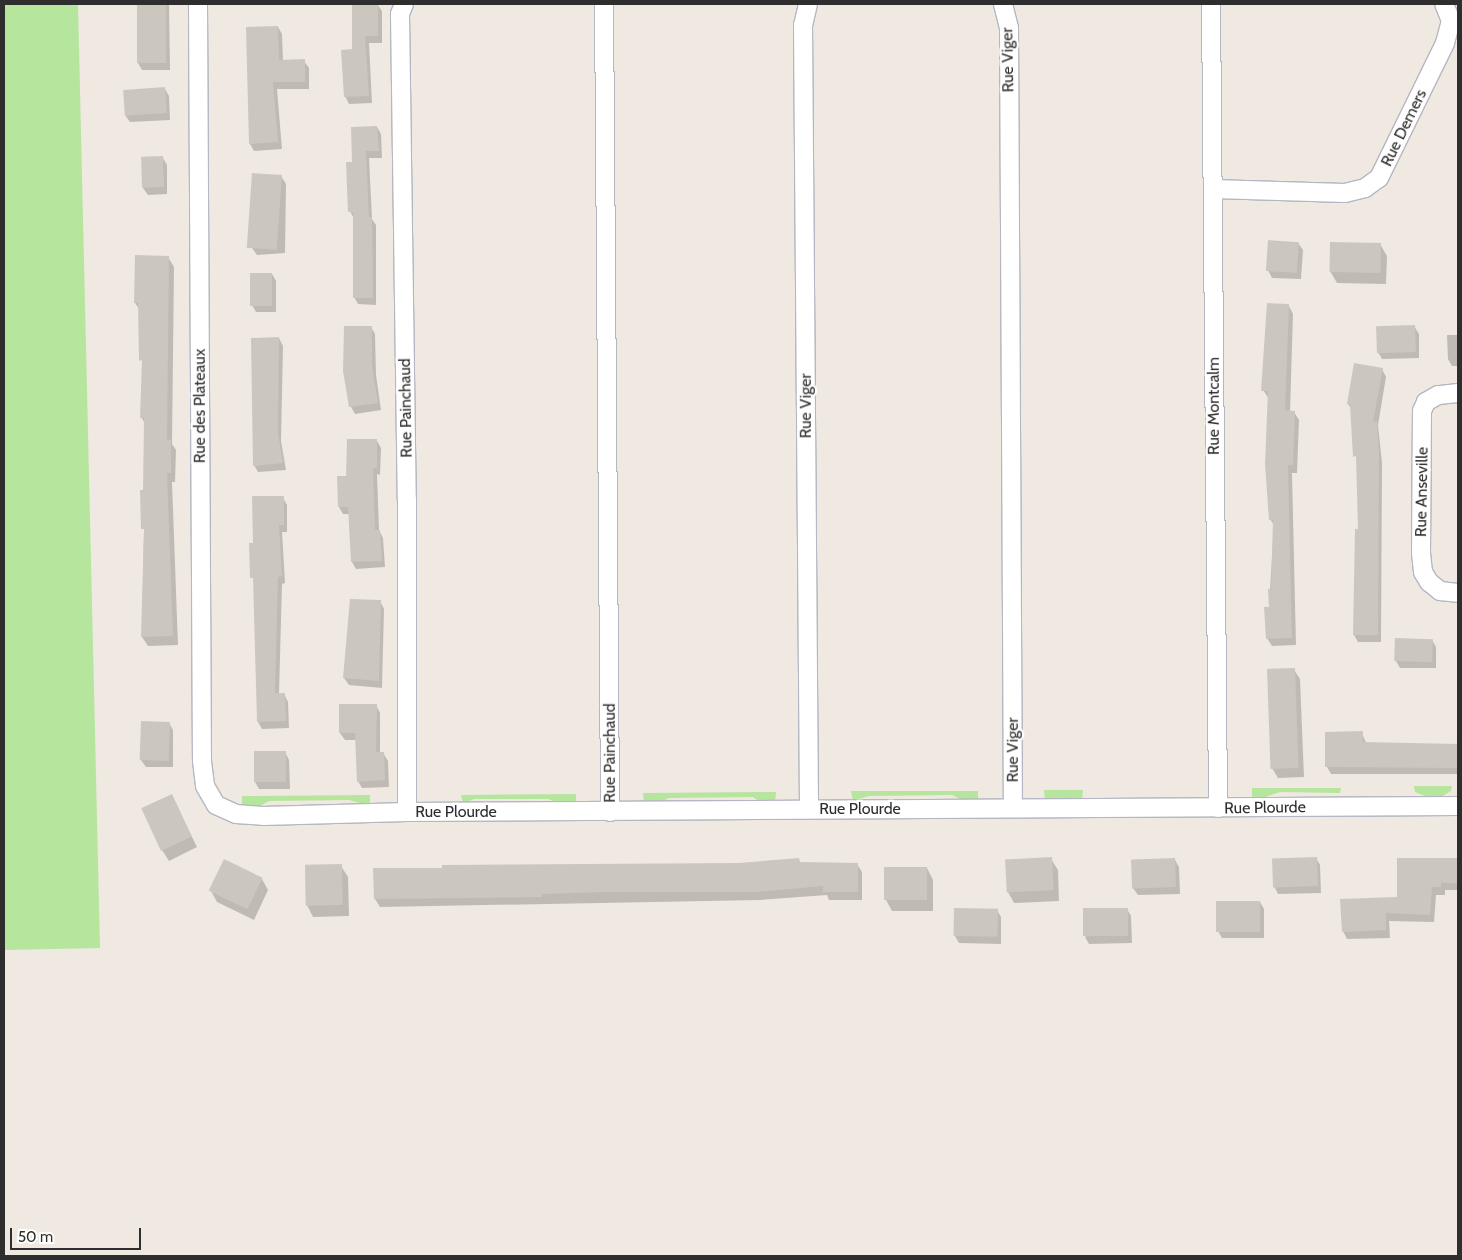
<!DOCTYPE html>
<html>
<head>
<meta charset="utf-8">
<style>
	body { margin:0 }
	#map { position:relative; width:1462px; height:1260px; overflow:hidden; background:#efe9e1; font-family:Cabin,sans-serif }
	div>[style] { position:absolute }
	.green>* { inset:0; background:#b6e59e }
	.shadow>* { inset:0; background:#0003 }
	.building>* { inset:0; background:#cbc7bf; transform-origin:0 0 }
	.roads { filter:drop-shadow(1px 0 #b4b7c1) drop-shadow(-1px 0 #b4b7c1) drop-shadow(0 1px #b4b7c1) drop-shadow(0 -1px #b4b7c1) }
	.minor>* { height:18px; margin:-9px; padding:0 9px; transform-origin:9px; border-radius:9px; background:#fff }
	span { translate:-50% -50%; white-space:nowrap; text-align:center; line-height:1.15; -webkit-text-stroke:4.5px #fff; paint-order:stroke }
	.street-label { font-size:16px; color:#2e2e2e }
	.frame { position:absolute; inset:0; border:5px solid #2e2e2e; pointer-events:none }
	.scale { position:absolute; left:10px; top:1228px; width:131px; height:22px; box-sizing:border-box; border:2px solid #2e2e2e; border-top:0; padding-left:6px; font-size:15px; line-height:18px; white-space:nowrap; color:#2e2e2e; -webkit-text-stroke:4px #fff; paint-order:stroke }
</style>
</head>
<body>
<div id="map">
	<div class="green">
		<div style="clip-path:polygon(4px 4px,78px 4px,100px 948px,4px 950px)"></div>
		<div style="clip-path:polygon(1414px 786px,1452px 786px,1451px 791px,1441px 797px,1428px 797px,1415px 792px)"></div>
		<div style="clip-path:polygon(1252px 788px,1341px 788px,1340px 793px,1280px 792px,1262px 798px,1252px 798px)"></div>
		<div style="clip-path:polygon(1044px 790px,1083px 790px,1082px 799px,1045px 801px)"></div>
		<div style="clip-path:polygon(851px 791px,978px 791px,978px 801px,962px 800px,952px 795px,869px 796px,853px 801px)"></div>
		<div style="clip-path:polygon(776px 792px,775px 803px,760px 802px,753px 797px,669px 798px,659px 803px,644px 804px,643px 793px)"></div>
		<div style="clip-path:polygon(576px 794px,576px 804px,562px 804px,548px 799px,474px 799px,463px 804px,461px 795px)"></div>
		<div style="clip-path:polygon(370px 795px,370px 806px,349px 800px,269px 801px,260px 806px,242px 807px,242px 796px)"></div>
	</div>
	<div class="shadow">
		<div style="clip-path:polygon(137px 4px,169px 4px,170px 70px,142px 70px,138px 63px)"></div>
		<div style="clip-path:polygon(353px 4px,377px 4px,382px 11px,382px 43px,369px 43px,372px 103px,349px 104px,345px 96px,354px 50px)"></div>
		<div style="clip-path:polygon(278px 27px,282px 34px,283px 61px,304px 61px,309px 68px,309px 89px,277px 89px,282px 149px,254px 151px,250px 144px,248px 28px)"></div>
		<div style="clip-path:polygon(165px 89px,169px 96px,170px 120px,130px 122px,125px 115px)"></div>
		<div style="clip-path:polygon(377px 127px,381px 134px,382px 158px,369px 158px,372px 219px,376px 225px,376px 305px,358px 304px,354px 297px,354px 219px,350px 211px,354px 163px)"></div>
		<div style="clip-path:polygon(163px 158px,167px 165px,167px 194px,148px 195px,143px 188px)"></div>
		<div style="clip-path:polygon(254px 174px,281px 176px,286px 184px,285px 253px,257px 255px,252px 248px)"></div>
		<div style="clip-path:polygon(1298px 243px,1303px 250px,1301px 279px,1272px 278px,1268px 270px)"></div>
		<div style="clip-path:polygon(1380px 244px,1387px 256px,1386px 284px,1337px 283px,1330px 271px)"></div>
		<div style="clip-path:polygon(168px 257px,174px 267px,172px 444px,176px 450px,175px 482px,172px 482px,178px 645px,148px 646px,142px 637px,146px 425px,141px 417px,143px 365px,140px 310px,135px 303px)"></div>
		<div style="clip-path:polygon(272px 274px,276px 281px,276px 312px,256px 312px,252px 305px)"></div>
		<div style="clip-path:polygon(1289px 306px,1293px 314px,1290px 412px,1294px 412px,1299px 420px,1297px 473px,1292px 473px,1296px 645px,1272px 646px,1267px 638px,1274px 525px,1270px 519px,1269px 399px,1263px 390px)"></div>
		<div style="clip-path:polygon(1414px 326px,1419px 334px,1419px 358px,1382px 359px,1378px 352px)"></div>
		<div style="clip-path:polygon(371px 327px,375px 334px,376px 375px,381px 410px,355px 414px,351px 407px)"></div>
		<div style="clip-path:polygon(1447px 335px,1458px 335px,1458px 366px,1452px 366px,1448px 359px)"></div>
		<div style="clip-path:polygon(279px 338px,283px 346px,281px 441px,286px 470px,258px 472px,254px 465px)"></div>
		<div style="clip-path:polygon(1382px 369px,1386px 377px,1378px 425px,1382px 463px,1381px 642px,1358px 642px,1354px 635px,1360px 531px,1357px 461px,1352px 410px,1348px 404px)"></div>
		<div style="clip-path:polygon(377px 441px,381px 448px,380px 475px,377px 474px,379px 530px,383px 538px,385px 567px,356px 569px,352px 562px,349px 514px,343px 514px,339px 507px)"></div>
		<div style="clip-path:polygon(283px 498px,287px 505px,287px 532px,282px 532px,285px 583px,282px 584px,279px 694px,284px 694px,288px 702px,289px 728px,262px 729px,258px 722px,255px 582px,252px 577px,254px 544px)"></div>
		<div style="clip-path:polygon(351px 600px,380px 601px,384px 609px,382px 688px,349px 685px,344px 678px)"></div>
		<div style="clip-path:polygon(1432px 640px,1436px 647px,1436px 668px,1400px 668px,1396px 661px)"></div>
		<div style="clip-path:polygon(1294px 670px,1300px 679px,1304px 777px,1278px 778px,1272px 768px,1268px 671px)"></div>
		<div style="clip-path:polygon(376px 705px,380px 713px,380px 754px,383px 753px,388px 761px,389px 787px,362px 788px,358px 781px,356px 740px,345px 740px,340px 733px)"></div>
		<div style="clip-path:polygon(169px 723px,173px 730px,173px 767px,146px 767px,141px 760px)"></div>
		<div style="clip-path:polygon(1326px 733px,1362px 733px,1366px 743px,1458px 746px,1458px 774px,1331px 774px,1327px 767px)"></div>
		<div style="clip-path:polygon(285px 752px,289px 760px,290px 789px,259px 789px,255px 782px)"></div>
		<div style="clip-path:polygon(177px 807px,197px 847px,169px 861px,162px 850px)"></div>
		<div style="clip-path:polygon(1316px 858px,1320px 865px,1321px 893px,1278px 894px,1274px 886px)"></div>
		<div style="clip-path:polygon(1051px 859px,1058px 870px,1059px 901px,1014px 903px,1008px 892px,1006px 861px)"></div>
		<div style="clip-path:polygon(1399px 859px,1458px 860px,1458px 890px,1445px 890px,1445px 895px,1436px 895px,1434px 922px,1389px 921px,1390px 938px,1347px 939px,1343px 931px,1398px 898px)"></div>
		<div style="clip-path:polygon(1175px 860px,1179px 867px,1180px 894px,1138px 895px,1133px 888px)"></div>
		<div style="clip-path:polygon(801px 863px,857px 864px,862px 872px,862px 900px,829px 900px,827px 895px,760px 900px,380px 907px,375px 899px,375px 870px)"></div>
		<div style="clip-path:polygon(341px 866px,348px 877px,349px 916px,313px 917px,307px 905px)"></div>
		<div style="clip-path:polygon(927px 868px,933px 880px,933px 911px,892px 911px,886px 900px,885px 869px)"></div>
		<div style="clip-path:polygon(262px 879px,268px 890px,254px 920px,217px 902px,211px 891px)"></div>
		<div style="clip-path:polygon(1260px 902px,1264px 909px,1264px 938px,1222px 938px,1218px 931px)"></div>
		<div style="clip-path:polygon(1127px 909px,1131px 916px,1132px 943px,1089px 944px,1085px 937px)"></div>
		<div style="clip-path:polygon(997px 910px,1001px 917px,1001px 944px,959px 943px,955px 936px)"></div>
	</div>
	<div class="building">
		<div style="left:137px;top:4px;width:29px;height:59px"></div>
		<div style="clip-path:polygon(352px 4px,378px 4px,378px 36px,365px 36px,369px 96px,344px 97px,341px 50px,352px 49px)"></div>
		<div style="clip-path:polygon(278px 26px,279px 60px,305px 59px,305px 82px,273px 82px,278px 142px,249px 144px,246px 27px)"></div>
		<div style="left:165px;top:87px;width:26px;height:42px;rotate:86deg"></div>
		<div style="clip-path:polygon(377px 126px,379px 151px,366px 151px,369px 217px,372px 217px,373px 298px,353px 298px,353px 212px,348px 212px,346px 162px,352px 162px,351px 127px)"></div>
		<div style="left:163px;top:156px;width:31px;height:22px;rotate:88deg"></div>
		<div style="left:252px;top:173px;width:30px;height:75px;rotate:4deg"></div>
		<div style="left:1268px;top:240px;width:31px;height:31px;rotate:4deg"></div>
		<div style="left:1330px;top:242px;width:51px;height:30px;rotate:1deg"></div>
		<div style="clip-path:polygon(135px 255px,169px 256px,167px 439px,171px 440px,171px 473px,167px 473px,173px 636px,141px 637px,144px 529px,141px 529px,140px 490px,143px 490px,144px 418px,140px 418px,142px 360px,139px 361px,138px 303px,134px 303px)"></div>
		<div style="left:250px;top:273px;width:22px;height:33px"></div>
		<div style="clip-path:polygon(1267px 303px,1289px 304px,1285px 410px,1295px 411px,1293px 465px,1288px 465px,1292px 638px,1266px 639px,1264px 607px,1269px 607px,1268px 589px,1271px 589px,1273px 520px,1269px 520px,1265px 464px,1268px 391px,1261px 391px)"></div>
		<div style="left:1415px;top:325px;width:27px;height:39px;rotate:88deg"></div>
		<div style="clip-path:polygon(344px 326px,372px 326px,372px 366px,378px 403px,349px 407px,343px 371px)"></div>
		<div style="clip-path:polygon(279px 337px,278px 433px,283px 463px,253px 466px,251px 338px)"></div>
		<div style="clip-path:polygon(1354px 363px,1383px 368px,1373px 422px,1377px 421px,1379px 455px,1378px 635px,1353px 635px,1355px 529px,1358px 529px,1356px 456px,1353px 457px,1350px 405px,1347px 404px)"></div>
		<div style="clip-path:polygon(347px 439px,377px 439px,377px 468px,373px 468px,375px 530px,380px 530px,382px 561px,351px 562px,348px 507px,338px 507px,337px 476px,346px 476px)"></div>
		<div style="clip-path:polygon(252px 496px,284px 496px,284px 525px,279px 525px,282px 576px,278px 577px,275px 693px,285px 693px,286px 721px,257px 722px,253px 578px,250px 578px,249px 543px,253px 543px)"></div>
		<div style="clip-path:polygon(350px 599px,381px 600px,379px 681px,343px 678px)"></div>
		<div style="left:1395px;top:638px;width:38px;height:23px;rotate:2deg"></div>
		<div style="left:1295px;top:668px;width:100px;height:28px;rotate:88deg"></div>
		<div style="clip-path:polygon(339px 704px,377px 704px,376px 752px,384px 752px,385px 780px,357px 782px,355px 733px,339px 733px)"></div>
		<div style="left:141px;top:721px;width:29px;height:39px;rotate:2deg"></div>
		<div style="clip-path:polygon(1363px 731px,1363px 742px,1458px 744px,1458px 768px,1325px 767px,1325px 732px)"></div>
		<div style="left:254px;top:751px;width:32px;height:31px"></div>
		<div style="left:172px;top:794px;width:47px;height:34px;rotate:65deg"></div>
		<div style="left:1052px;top:857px;width:33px;height:47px;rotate:87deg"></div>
		<div style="left:1317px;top:857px;width:29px;height:45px;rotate:88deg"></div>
		<div style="clip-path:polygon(799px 858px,800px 862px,858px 863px,858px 892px,823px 892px,823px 886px,755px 892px,606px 892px,542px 894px,542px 897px,374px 899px,373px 868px,442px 868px,442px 865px,739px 863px)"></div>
		<div style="left:1175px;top:858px;width:29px;height:44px;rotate:88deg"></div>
		<div style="clip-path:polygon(1397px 858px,1458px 858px,1458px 883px,1441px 883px,1441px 887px,1432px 887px,1430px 915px,1386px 913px,1386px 930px,1342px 932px,1340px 899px,1397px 897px)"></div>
		<div style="left:224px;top:859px;width:43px;height:35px;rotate:26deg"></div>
		<div style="left:342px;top:864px;width:41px;height:37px;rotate:89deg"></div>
		<div style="left:884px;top:867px;width:43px;height:33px"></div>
		<div style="left:1216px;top:901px;width:44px;height:31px"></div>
		<div style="left:954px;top:908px;width:44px;height:28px;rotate:1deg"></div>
		<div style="left:1128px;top:908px;width:28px;height:45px;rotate:90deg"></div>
	</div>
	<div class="roads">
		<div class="minor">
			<div style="left:198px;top:4px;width:757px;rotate:89.7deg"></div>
			<div style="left:202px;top:761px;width:25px;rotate:83deg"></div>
			<div style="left:205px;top:786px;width:22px;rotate:60deg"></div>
			<div style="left:216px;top:805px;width:22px;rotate:24deg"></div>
			<div style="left:236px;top:814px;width:27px;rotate:4deg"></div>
			<div style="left:263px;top:816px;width:144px;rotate:-1.6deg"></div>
			<div style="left:407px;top:812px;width:1051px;rotate:-0.33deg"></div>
			<div style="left:404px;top:4px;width:11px;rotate:112deg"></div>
			<div style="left:400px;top:14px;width:486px;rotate:89.2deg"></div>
			<div style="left:407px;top:500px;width:312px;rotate:90deg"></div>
			<div style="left:604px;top:4px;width:808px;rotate:89.57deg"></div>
			<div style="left:808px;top:4px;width:22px;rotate:103deg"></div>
			<div style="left:803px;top:25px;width:784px;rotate:89.56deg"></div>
			<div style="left:1003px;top:4px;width:25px;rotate:76deg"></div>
			<div style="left:1009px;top:28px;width:780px;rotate:89.71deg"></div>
			<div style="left:1211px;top:4px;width:804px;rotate:89.5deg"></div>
			<div style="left:1213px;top:189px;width:132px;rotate:1.7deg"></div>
			<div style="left:1345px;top:193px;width:21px;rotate:-14deg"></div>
			<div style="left:1365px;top:188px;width:17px;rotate:-36deg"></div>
			<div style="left:1379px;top:178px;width:150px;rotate:-63.9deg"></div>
			<div style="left:1445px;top:43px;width:23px;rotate:-75deg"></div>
			<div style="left:1451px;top:21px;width:18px;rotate:-112deg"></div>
			<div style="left:1458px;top:393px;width:20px;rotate:174deg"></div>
			<div style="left:1438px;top:395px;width:14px;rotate:150deg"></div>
			<div style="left:1426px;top:402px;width:10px;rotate:114deg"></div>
			<div style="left:1422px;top:411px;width:142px;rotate:90.4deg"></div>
			<div style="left:1421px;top:553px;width:19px;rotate:84deg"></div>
			<div style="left:1423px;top:572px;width:12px;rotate:59deg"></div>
			<div style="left:1429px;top:582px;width:14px;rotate:39deg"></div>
			<div style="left:1440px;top:591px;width:18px;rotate:6deg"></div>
		</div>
	</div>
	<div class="street-label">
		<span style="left:1008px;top:60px;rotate:-91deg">Rue Viger</span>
		<span style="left:1404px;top:128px;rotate:-64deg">Rue Demers</span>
		<span style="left:200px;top:406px;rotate:-90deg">Rue des Plateaux</span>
		<span style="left:806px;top:406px;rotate:-90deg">Rue Viger</span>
		<span style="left:1214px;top:406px;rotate:-90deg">Rue Montcalm</span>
		<span style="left:406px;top:408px;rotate:-91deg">Rue Painchaud</span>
		<span style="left:1422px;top:492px;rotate:-89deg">Rue Anseville</span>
		<span style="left:1013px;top:750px;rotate:-90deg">Rue Viger</span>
		<span style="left:610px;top:753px;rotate:-90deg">Rue Painchaud</span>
		<span style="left:1265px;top:808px;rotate:-1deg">Rue Plourde</span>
		<span style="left:860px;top:809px">Rue Plourde</span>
		<span style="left:456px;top:812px">Rue Plourde</span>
	</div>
	<div class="frame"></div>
	<div class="scale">50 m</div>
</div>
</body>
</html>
